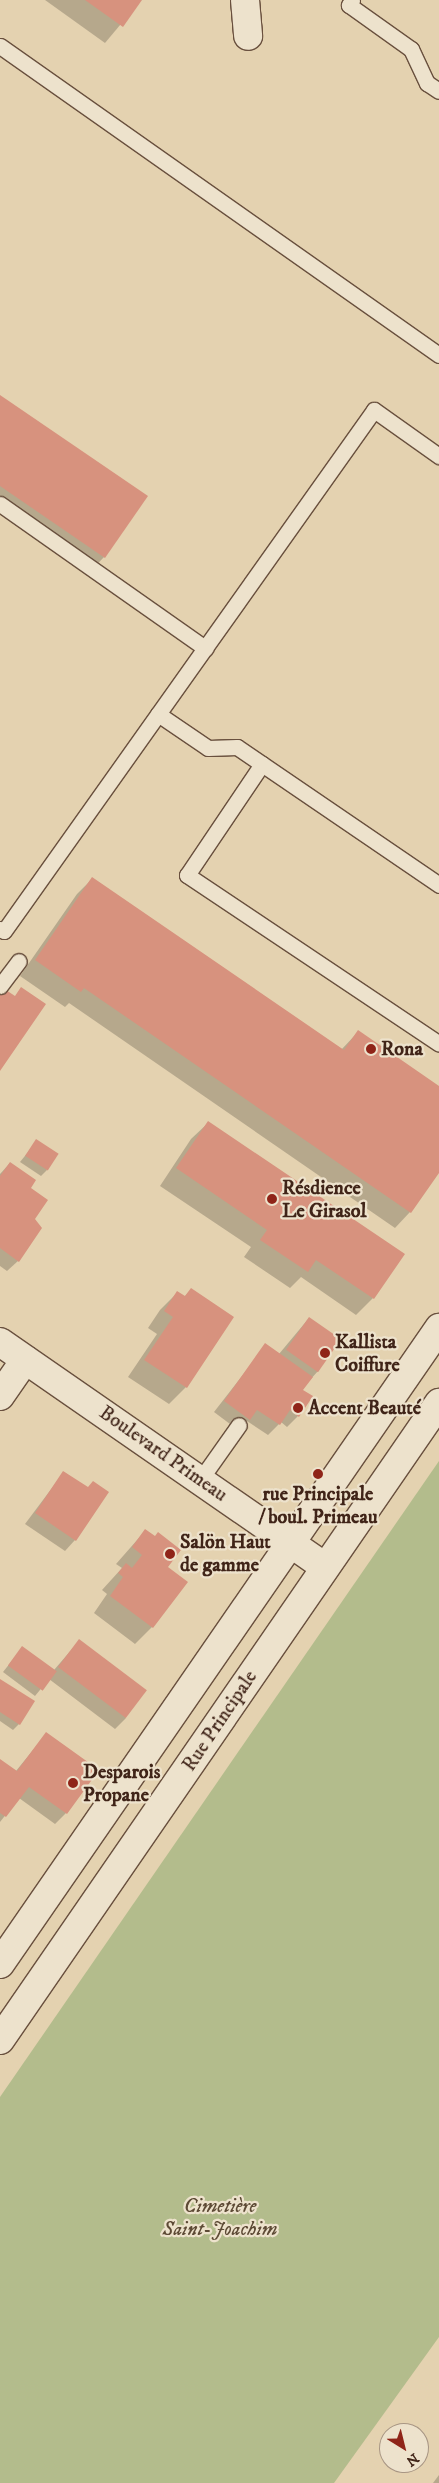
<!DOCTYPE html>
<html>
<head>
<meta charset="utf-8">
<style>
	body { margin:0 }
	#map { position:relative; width:439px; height:2483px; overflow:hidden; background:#e4d2b0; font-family:"IM FELL DW Pica",serif }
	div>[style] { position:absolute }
	.green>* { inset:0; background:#b3bc8c }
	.shadow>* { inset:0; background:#0003 }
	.building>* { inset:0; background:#d7927e; transform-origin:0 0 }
	.roads { filter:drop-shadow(1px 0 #69503e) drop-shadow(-1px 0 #69503e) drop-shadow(0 1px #69503e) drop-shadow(0 -1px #69503e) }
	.service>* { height:15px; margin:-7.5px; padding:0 7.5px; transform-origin:7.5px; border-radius:7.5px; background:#ede2cc }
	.minor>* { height:28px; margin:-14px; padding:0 14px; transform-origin:14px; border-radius:14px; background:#ede2cc }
	.tertiary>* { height:28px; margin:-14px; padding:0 14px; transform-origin:14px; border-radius:14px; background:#ede2cc }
	.dots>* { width:14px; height:14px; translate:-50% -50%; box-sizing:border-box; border:2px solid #ede2cc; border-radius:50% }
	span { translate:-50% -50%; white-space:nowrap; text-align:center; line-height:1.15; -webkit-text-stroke:4.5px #ede2cc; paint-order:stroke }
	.poi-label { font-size:20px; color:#402418; font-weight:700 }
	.left { translate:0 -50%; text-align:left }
	.street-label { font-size:20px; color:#402418 }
	.park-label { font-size:20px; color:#5d4a35; font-style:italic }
	.north { position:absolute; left:379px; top:2423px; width:50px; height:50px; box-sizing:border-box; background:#ede2cc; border:1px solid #a89684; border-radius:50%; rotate:144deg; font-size:14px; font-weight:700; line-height:20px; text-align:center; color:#402418 }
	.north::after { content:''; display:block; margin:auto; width:18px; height:22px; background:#8f2418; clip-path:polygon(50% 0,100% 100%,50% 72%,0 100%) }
</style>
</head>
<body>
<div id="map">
	<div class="green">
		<div style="clip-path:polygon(439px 1461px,439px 2337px,334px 2483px,0 2483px,0 2097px)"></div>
	</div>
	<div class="shadow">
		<div style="clip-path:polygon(45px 0,141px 0,105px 43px)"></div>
		<div style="clip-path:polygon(0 397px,104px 557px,89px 573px,0 512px)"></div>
		<div style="clip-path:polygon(92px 879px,341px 1050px,358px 1032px,439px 1088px,439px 1171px,410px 1212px,395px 1228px,69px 1003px,65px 1007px,20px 976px,77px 894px)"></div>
		<div style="clip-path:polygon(208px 1123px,373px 1298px,356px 1315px,301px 1277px,290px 1288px,244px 1257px,251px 1247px,160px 1186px,191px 1139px)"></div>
		<div style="clip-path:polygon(37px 1141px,47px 1170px,41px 1176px,20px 1162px)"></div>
		<div style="clip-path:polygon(10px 1163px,29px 1188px,34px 1219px,18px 1261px,7px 1271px,0 1266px,0 1174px)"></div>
		<div style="clip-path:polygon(191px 1290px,186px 1387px,169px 1404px,128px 1377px,157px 1334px,148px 1328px,160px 1310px,177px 1293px,184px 1297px)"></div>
		<div style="clip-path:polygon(309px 1318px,318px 1371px,301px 1390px,298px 1416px,287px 1427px,281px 1422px,268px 1435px,247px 1421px,238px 1430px,214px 1412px,266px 1345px,279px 1354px)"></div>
		<div style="clip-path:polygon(64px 1472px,87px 1488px,75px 1540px,65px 1551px,25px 1524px)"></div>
		<div style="clip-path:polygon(145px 1531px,166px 1567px,152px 1627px,135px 1644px,94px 1613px,107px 1594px,102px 1590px,122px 1568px,116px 1564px)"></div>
		<div style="clip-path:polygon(79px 1641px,126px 1718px,115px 1729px,49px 1679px,35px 1696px,3px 1672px,22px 1648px,54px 1670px)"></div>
		<div style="clip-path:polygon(0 1681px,19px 1724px,13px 1730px,0 1721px)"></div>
		<div style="clip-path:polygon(46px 1734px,66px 1813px,55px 1824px,19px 1798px,0 1822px,0 1761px,16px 1771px)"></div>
		<div style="clip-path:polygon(439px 2475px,439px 2483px,433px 2483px)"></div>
	</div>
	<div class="building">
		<div style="clip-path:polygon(85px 0,142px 0,123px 27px)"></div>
		<div style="clip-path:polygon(0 395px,148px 496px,105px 558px,0 486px)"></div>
		<div style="clip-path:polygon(92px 877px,344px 1050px,358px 1030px,439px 1086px,439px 1173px,411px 1213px,84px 988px,81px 992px,35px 960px)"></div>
		<div style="clip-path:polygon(0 986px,15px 996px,21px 987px,46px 1004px,0 1071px)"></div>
		<div style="clip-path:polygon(208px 1121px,405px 1254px,374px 1299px,316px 1260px,308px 1272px,260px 1240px,267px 1230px,176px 1168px)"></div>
		<div style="left:36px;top:1139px;width:27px;height:20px;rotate:33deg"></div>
		<div style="clip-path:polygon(10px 1162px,36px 1180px,31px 1188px,48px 1200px,35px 1219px,42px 1228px,19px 1262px,0 1248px,0 1176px)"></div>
		<div style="clip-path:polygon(191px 1288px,234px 1317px,187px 1388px,144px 1360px,173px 1317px,164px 1311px,177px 1291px,185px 1296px)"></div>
		<div style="left:309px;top:1317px;width:39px;height:40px;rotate:35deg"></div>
		<div style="clip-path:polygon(265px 1343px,313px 1377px,303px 1390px,313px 1396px,299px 1417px,290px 1410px,280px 1425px,257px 1410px,250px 1420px,224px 1401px)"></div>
		<div style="clip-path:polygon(63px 1471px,88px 1487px,93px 1481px,109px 1492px,76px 1541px,35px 1513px)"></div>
		<div style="clip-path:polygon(145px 1529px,155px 1536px,158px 1532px,181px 1550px,168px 1567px,188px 1582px,153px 1628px,110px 1596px,123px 1577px,118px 1573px,126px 1563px,132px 1568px,142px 1555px,132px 1547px)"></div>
		<div style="left:79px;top:1639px;width:85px;height:35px;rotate:37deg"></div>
		<div style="left:22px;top:1646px;width:43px;height:24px;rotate:36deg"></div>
		<div style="clip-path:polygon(0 1679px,35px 1701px,20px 1725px,0 1712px)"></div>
		<div style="clip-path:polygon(46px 1732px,99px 1770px,67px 1814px,29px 1787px,6px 1817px,0 1813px,0 1759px,17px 1771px)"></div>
	</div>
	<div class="roads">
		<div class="service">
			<div style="left:352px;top:0;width:6px;rotate:121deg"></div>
			<div style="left:349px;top:5px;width:76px;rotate:35.4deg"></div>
			<div style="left:411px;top:49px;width:38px;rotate:65deg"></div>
			<div style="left:427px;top:83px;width:14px;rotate:34deg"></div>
			<div style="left:0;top:46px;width:537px;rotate:35.14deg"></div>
			<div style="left:0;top:504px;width:251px;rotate:35.1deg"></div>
			<div style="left:158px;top:714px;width:60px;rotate:34.2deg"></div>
			<div style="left:208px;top:748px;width:29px;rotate:-2deg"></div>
			<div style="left:237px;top:747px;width:245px;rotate:34.3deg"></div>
			<div style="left:262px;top:764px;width:134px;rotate:124deg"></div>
			<div style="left:187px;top:875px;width:303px;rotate:33.8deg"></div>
			<div style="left:0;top:929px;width:4px;rotate:27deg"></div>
			<div style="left:4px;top:931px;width:639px;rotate:-54.62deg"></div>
			<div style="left:374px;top:410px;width:80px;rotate:35.3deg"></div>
			<div style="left:0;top:986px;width:31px;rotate:-53deg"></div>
			<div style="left:200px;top:1480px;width:67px;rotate:-54.7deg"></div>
		</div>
		<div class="minor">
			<div style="left:245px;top:0;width:36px;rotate:85deg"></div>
			<div style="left:0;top:1396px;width:44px;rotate:-55.2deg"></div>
		</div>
		<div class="tertiary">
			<div style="left:0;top:1342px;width:395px;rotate:34.7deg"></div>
			<div style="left:0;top:1964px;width:773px;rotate:-55.38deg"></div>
			<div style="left:0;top:2040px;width:774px;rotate:-55.43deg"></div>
		</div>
	</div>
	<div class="dots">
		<div style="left:371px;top:1049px;background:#8f2418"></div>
		<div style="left:272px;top:1199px;background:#8f2418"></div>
		<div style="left:325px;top:1353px;background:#8f2418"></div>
		<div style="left:298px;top:1408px;background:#8f2418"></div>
		<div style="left:318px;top:1474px;background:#8f2418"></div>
		<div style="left:170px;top:1554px;background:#8f2418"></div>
		<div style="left:73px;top:1783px;background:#8f2418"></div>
	</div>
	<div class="poi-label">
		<span class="left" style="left:381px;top:1049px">Rona</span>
		<span class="left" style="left:282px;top:1200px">Résdience<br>Le Girasol</span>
		<span class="left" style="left:335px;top:1354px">Kallista<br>Coiffure</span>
		<span class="left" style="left:308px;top:1408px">Accent Beauté</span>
		<span style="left:318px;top:1506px">rue Principale<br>/ boul. Primeau</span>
		<span class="left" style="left:180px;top:1554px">Salön Haut<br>de gamme</span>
		<span class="left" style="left:83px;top:1784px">Desparois<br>Propane</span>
	</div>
	<div class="street-label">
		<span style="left:163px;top:1454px;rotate:35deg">Boulevard Primeau</span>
		<span style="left:220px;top:1721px;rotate:-56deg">Rue Principale</span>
	</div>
	<div class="park-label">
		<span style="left:220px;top:2218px">Cimetière<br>Saint-Joachim</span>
	</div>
	<div class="north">N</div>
</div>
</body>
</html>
